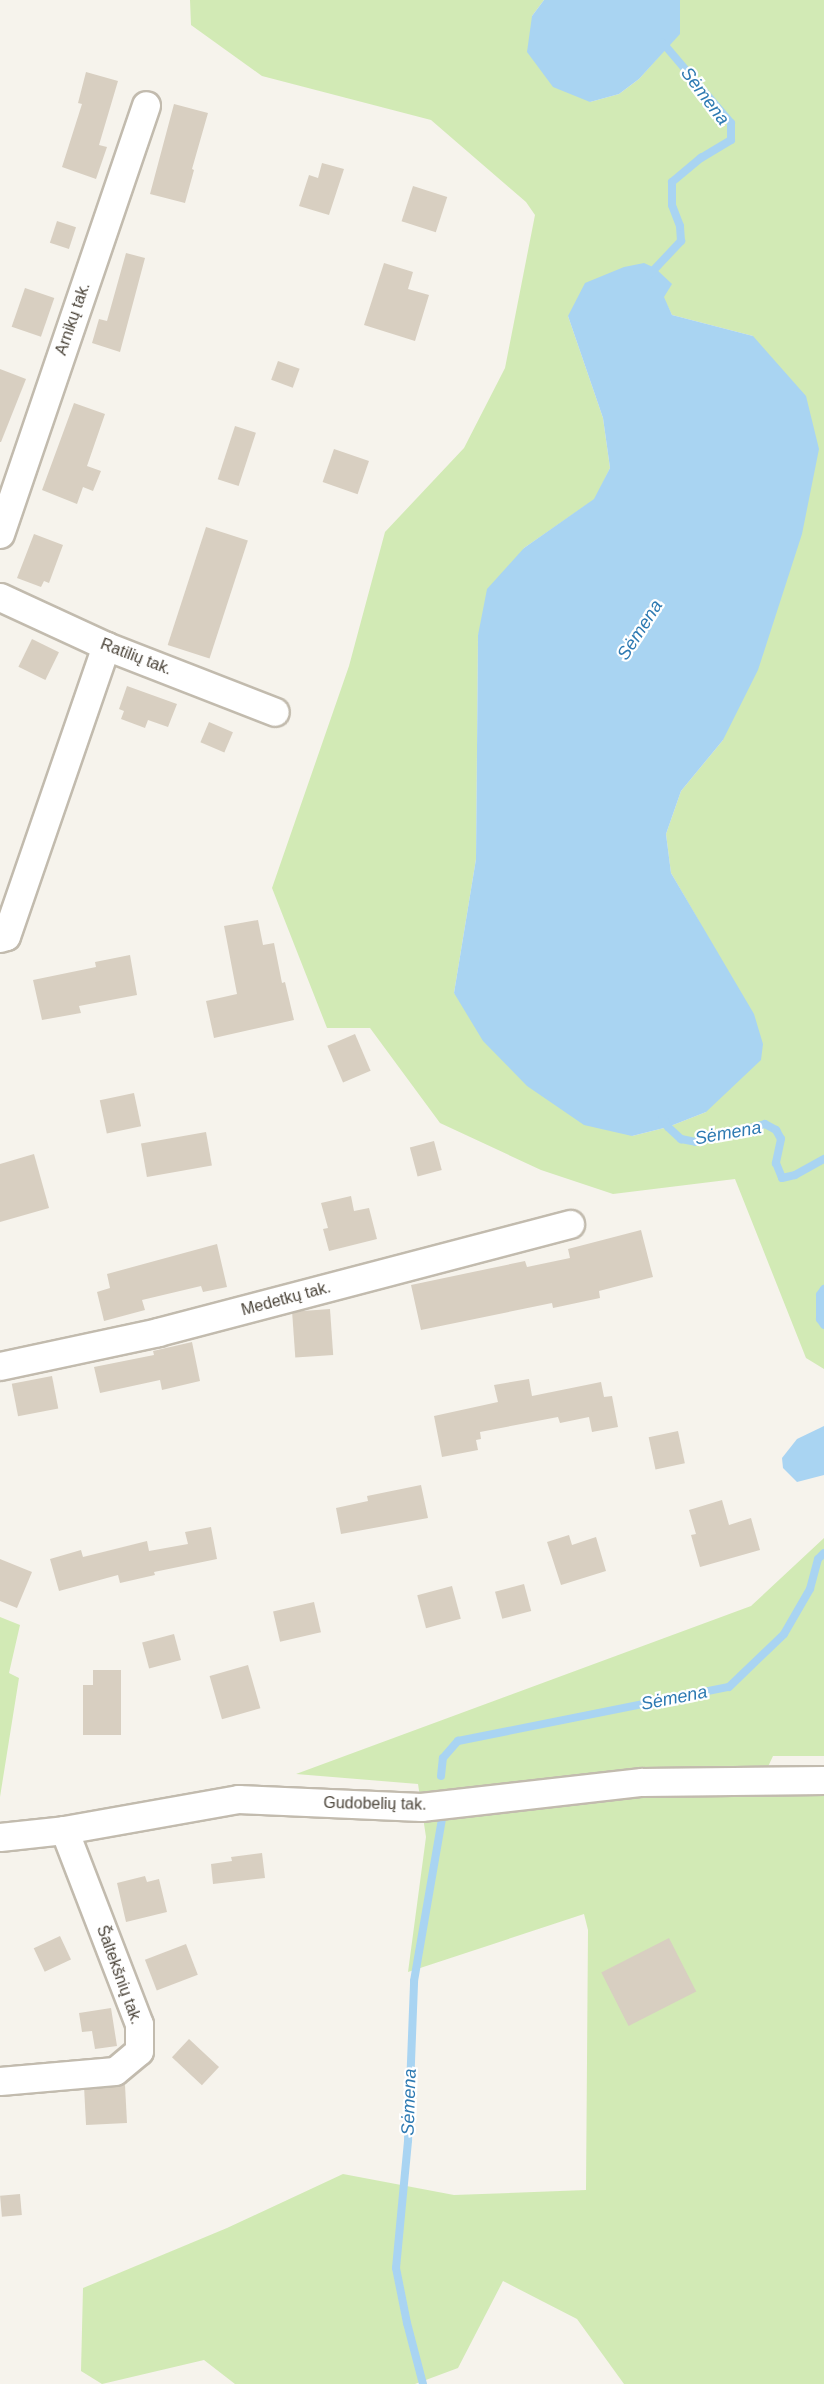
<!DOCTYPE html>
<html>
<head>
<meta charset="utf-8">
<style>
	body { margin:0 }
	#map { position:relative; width:824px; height:2384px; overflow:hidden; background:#f6f3ec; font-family:Arial,sans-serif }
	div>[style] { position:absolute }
	.green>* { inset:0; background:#d2eab5 }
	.water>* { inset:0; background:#a9d4f2 }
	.stream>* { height:8px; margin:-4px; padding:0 4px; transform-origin:4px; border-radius:4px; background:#a9d4f2 }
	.building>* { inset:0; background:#d8cfc1; transform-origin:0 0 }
	.roads { filter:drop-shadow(2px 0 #c2bbae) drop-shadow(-2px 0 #c2bbae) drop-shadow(0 2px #c2bbae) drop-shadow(0 -2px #c2bbae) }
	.street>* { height:27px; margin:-13.5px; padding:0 13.5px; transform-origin:13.5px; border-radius:13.5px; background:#fff }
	span { translate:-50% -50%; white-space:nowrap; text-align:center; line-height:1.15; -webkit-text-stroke:4.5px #fff; paint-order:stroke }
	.street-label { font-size:16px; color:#4b4439 }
	.water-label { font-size:18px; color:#2e7ab2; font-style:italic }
</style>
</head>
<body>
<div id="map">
	<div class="green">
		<div style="clip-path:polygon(evenodd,190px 0,544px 0,532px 16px,590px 102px,619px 94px,639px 79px,679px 34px,680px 0,824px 0,824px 1369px,806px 1358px,735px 1179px,613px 1194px,541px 1170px,440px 1123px,370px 1028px,327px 1028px,272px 888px,349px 666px,385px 532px,464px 448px,505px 368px,535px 215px,526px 202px,431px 120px,262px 76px,191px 25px,190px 0,663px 297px,672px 315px,753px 336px,723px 740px,681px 791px,666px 834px,671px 873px,700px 923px,706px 1112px,668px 1127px,632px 1136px,454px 993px,476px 859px,478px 635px,524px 548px,595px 499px,610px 468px,603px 418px,568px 316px,663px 297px)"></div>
		<div style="clip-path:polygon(824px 1538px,824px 1756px,773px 1756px,757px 1790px,824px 1794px,824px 2384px,624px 2384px,577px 2319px,503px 2281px,458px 2368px,415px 2384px,235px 2384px,204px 2360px,102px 2384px,81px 2371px,83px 2288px,227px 2228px,343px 2174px,454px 2195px,586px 2190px,588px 1930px,584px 1914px,408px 1972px,426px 1837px,418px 1784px,296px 1774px,751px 1606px)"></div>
		<div style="clip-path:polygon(0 1617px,20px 1625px,9px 1673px,19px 1678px,0 1797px)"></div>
	</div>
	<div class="water">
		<div style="clip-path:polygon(544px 0,680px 0,680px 34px,639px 79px,619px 94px,590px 102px,553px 87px,527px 52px,532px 16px)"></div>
		<div style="clip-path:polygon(644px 263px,655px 268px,672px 284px,664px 297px,672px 315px,753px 336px,806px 396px,819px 449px,802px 534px,758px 670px,723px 740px,681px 791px,666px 834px,671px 873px,754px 1014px,763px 1044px,761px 1060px,706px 1112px,668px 1127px,632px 1136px,584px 1125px,527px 1086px,483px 1041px,454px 993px,476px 859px,478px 635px,487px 589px,524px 548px,594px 499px,610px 468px,603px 418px,568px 316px,585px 283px,624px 267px)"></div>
		<div style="clip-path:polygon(824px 1426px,824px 1475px,797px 1482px,783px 1468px,782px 1458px,797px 1439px)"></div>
	</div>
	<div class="stream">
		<div style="left:649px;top:275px;width:47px;rotate:-46.7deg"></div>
		<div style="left:681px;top:241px;width:15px;rotate:-94deg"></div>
		<div style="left:680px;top:226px;width:22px;rotate:-111deg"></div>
		<div style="left:672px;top:205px;width:23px;rotate:-90deg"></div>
		<div style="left:672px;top:182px;width:38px;rotate:-40deg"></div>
		<div style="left:701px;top:158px;width:35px;rotate:-31deg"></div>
		<div style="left:731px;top:140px;width:17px;rotate:-90deg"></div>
		<div style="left:731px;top:123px;width:106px;rotate:-130.4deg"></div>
		<div style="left:663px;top:1118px;width:10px;rotate:61deg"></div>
		<div style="left:668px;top:1127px;width:18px;rotate:43deg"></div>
		<div style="left:681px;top:1139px;width:15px;rotate:11deg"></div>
		<div style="left:696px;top:1142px;width:71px;rotate:-14.6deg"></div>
		<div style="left:765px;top:1124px;width:13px;rotate:29deg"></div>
		<div style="left:776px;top:1130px;width:10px;rotate:61deg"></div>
		<div style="left:781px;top:1139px;width:25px;rotate:102deg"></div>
		<div style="left:776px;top:1163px;width:16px;rotate:68deg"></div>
		<div style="left:782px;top:1178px;width:13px;rotate:-13deg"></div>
		<div style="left:795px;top:1175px;width:33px;rotate:-29deg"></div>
		<div style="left:824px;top:1289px;width:7px;rotate:124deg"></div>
		<div style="left:820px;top:1295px;width:24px;rotate:90deg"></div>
		<div style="left:820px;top:1319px;width:7px;rotate:56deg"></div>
		<div style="left:441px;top:1776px;width:18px;rotate:-84deg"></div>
		<div style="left:443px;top:1758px;width:23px;rotate:-49deg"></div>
		<div style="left:458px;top:1741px;width:276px;rotate:-11.3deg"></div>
		<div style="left:729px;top:1687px;width:76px;rotate:-43.9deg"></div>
		<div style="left:784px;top:1634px;width:52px;rotate:-60deg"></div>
		<div style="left:810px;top:1589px;width:31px;rotate:-75deg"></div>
		<div style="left:818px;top:1559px;width:8px;rotate:-45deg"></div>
		<div style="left:423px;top:2384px;width:63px;rotate:-104.7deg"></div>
		<div style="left:407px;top:2323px;width:56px;rotate:-101.3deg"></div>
		<div style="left:396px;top:2268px;width:129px;rotate:-84.6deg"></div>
		<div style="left:408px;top:2140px;width:159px;rotate:-87.8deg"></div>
		<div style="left:414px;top:1981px;width:164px;rotate:-80.2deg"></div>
	</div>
	<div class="building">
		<div style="clip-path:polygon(86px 72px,118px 81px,99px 145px,107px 147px,96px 179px,62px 167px,82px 104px,78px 103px)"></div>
		<div style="clip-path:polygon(174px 104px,208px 113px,192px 169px,194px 170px,185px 203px,150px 194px)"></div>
		<div style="clip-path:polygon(322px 163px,344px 169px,329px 215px,299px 206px,309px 175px,318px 178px)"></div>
		<div style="left:413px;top:186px;width:36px;height:37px;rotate:18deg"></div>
		<div style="left:57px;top:221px;width:20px;height:23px;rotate:18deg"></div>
		<div style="clip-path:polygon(126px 253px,145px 258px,120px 352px,92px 343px,99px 319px,107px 321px)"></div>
		<div style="clip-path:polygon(384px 263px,413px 272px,408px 289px,429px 295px,415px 341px,364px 325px)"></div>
		<div style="left:25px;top:288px;width:31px;height:41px;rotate:19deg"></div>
		<div style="left:278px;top:361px;width:23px;height:20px;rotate:20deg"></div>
		<div style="clip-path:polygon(0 369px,26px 379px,1px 442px,0 442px)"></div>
		<div style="clip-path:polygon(74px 403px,105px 414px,87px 466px,101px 471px,93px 491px,83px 487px,77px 504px,42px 490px)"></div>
		<div style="left:235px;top:426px;width:22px;height:56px;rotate:18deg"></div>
		<div style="left:334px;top:449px;width:37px;height:35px;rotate:19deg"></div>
		<div style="left:206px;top:527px;width:44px;height:124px;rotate:18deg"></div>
		<div style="clip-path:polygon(34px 534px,63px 545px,49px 583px,44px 581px,41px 587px,17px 578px)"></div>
		<div style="left:32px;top:639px;width:30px;height:31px;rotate:26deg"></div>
		<div style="clip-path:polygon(127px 686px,177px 704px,168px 727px,148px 720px,145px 728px,121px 719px,124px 711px,119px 709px)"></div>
		<div style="left:209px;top:722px;width:26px;height:22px;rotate:23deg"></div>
		<div style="clip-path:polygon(258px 920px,263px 945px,274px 943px,282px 983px,285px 982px,294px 1020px,214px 1038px,206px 1001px,237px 994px,224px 926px)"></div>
		<div style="clip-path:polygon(130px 955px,137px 995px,79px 1006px,81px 1013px,42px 1020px,33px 980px,96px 967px,95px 962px)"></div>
		<div style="left:355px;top:1034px;width:40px;height:30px;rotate:67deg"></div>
		<div style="left:134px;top:1093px;width:34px;height:35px;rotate:78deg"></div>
		<div style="left:206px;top:1132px;width:34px;height:66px;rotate:80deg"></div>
		<div style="left:434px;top:1141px;width:30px;height:25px;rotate:75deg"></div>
		<div style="clip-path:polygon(34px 1154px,49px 1208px,0 1222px,0 1164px)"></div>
		<div style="clip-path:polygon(351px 1196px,354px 1211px,369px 1208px,377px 1239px,329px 1251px,323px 1229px,328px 1228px,321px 1203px)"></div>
		<div style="clip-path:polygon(641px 1230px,653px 1277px,599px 1291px,600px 1298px,553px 1308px,552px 1303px,421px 1330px,411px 1285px,525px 1261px,527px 1267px,570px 1258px,568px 1249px)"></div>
		<div style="clip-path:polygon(217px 1244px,227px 1287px,203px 1292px,201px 1286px,142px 1300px,145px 1310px,104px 1321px,97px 1292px,110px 1288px,107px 1274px)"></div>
		<div style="left:330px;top:1309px;width:46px;height:38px;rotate:86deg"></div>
		<div style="clip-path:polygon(192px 1342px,200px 1381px,162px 1390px,160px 1380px,100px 1393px,94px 1367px,154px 1355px,153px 1351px)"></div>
		<div style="left:52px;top:1376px;width:33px;height:41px;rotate:79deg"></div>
		<div style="clip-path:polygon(529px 1379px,532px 1396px,601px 1382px,604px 1397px,612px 1396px,618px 1427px,592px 1432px,589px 1417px,560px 1423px,558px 1417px,480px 1432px,481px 1439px,476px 1440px,478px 1450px,442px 1457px,434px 1416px,498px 1402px,494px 1385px)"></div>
		<div style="left:678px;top:1431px;width:33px;height:30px;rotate:78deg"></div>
		<div style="clip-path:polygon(421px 1485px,428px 1518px,341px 1534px,336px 1508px,368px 1501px,367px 1496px)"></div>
		<div style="clip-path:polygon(722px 1500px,729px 1525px,751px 1518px,760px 1550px,700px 1567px,691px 1535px,696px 1534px,689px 1510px)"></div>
		<div style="clip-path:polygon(211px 1527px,217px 1559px,154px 1572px,155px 1575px,120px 1583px,118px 1575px,59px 1591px,50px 1559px,81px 1550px,83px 1557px,147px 1541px,149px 1551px,188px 1544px,185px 1532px)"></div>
		<div style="clip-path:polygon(569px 1535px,572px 1545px,596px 1537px,606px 1571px,561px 1585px,547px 1542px)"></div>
		<div style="clip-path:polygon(0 1559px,32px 1572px,17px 1608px,0 1601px)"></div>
		<div style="left:524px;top:1584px;width:28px;height:30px;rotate:75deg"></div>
		<div style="left:452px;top:1586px;width:34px;height:36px;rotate:75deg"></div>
		<div style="left:314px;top:1602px;width:31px;height:42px;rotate:77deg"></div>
		<div style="left:174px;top:1634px;width:27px;height:33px;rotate:75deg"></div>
		<div style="left:248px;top:1665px;width:45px;height:40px;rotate:74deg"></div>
		<div style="clip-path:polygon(93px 1670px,121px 1670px,121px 1735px,83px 1735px,83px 1685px,93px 1685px)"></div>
		<div style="clip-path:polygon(262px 1853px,265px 1878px,213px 1884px,211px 1864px,232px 1861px,231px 1857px)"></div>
		<div style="clip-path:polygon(145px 1876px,147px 1882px,159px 1879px,167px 1912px,126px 1922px,117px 1883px)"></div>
		<div style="left:60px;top:1936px;width:26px;height:29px;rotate:65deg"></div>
		<div style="left:669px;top:1938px;width:60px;height:76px;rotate:63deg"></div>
		<div style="left:186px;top:1944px;width:33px;height:44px;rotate:69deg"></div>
		<div style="clip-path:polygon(111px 2008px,117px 2046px,95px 2049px,92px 2031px,82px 2032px,79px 2013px)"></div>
		<div style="left:189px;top:2039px;width:41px;height:25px;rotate:43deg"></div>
		<div style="left:125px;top:2085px;width:38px;height:41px;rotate:87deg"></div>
		<div style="left:20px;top:2194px;width:21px;height:20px;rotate:85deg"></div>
	</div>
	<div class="roads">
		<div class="street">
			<div style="left:0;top:534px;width:453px;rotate:-71.2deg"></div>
			<div style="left:0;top:597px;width:117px;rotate:24.8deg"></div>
			<div style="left:106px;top:646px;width:181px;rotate:21.3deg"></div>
			<div style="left:0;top:938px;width:6px;rotate:-18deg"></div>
			<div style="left:6px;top:936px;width:307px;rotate:-71deg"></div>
			<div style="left:0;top:1366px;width:162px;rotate:-12.1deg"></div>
			<div style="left:158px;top:1332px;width:426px;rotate:-14.7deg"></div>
			<div style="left:0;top:1837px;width:64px;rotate:-6.2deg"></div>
			<div style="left:64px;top:1830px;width:177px;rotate:-10.1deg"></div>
			<div style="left:238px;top:1799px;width:183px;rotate:2.5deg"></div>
			<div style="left:421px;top:1807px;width:222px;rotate:-6.5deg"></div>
			<div style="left:642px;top:1782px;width:182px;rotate:-0.6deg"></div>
			<div style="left:0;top:2081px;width:115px;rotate:-5deg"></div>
			<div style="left:115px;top:2071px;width:31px;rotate:-40deg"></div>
			<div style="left:139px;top:2051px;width:27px;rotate:-90deg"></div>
			<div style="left:139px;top:2024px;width:208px;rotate:-111.1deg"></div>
		</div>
	</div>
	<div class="street-label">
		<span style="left:73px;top:319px;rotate:-71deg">Arnikų tak.</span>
		<span style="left:136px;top:657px;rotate:21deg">Ratilių tak.</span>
		<span style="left:286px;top:1299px;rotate:-15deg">Medetkų tak.</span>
		<span style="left:375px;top:1804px;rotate:1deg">Gudobelių tak.</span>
		<span style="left:119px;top:1975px;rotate:70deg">Šaltekšnių tak.</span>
	</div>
	<div class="water-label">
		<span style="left:705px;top:96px;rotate:53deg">Sėmena</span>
		<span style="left:640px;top:630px;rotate:-57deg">Sėmena</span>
		<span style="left:728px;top:1133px;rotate:-10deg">Sėmena</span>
		<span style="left:674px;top:1698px;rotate:-11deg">Sėmena</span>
		<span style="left:409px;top:2102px;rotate:-88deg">Sėmena</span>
	</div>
</div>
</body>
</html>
